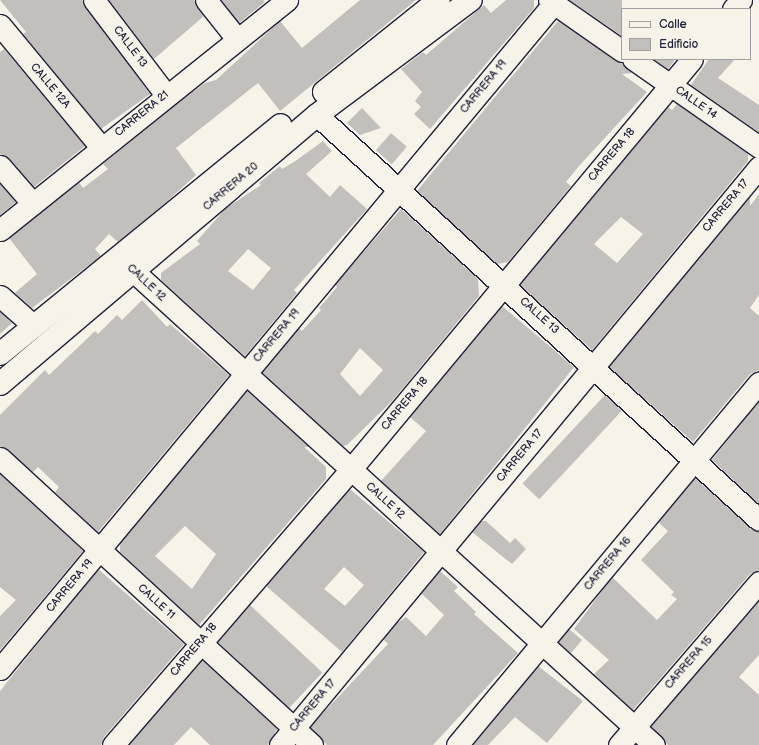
<!DOCTYPE html>
<html>
<head>
<meta charset="utf-8">
<style>
	body { margin:0 }
	#map { position:relative; width:759px; height:745px; overflow:hidden; background:#f7f3e8; font-family:"Balsamiq Sans",sans-serif }
	div>[style] { position:absolute }
	.building>* { inset:0; background:#c2bfbd; transform-origin:0 0 }
	.roads { filter:drop-shadow(1px 0 #22223b) drop-shadow(-1px 0 #22223b) drop-shadow(0 1px #22223b) drop-shadow(0 -1px #22223b) }
	.minor>* { height:21px; margin:-10.5px; padding:0 10.5px; transform-origin:10.5px; border-radius:10.5px; background:#f7f3e8 }
	.primary>* { height:22px; margin:-11px; padding:0 11px; transform-origin:11px; border-radius:11px; background:#f7f3e8 }
	span { translate:-50% -50%; white-space:nowrap; text-align:center; line-height:1.15; -webkit-text-stroke:3.5px #f7f3e8; paint-order:stroke }
	.street-label { font-size:11px; color:#22223b }
	.legend { position:absolute; left:621px; top:8px; width:130px; height:52px; box-sizing:border-box; background:#f7f3e8; border:1px solid #a29fa3; margin:0; padding:5px 7px; list-style:none; font-size:12px; color:#22223b }
	.legend li { display:flex; align-items:center; gap:8px; height:20px }
	.legend b { width:20px; border:1px solid #a29fa3 }
</style>
</head>
<body>
<div id="map">
	<div class="building">
		<div style="clip-path:polygon(0 0,82px 0,150px 94px,101px 129px,23px 34px,26px 32px)"></div>
		<div style="clip-path:polygon(109px 0,194px 0,204px 16px,154px 59px)"></div>
		<div style="clip-path:polygon(221px 0,263px 0,265px 2px,239px 23px)"></div>
		<div style="clip-path:polygon(360px 0,416px 0,280px 111px,258px 83px,176px 148px,196px 175px,165px 203px,118px 242px,109px 234px,95px 249px,101px 256px,32px 308px,15px 293px,37px 274px,9px 238px,79px 182px,83px 188px,108px 169px,103px 164px,179px 102px,205px 83px,216px 80px,280px 21px,302px 48px)"></div>
		<div style="clip-path:polygon(506px 0,534px 0,534px 8px,430px 129px,414px 114px,421px 107px,415px 101px,422px 92px,401px 69px,423px 52px,426px 55px,484px 5px,491px 13px)"></div>
		<div style="clip-path:polygon(570px 0,622px 0,622px 36px)"></div>
		<div style="clip-path:polygon(558px 21px,622px 63px,632px 73px,622px 74px,647px 92px,579px 166px,566px 182px,571px 186px,508px 262px,497px 264px,417px 191px)"></div>
		<div style="clip-path:polygon(4px 49px,85px 146px,34px 187px,9px 158px,0 154px,0 52px)"></div>
		<div style="clip-path:polygon(654px 59px,674px 59px,674px 61px,668px 69px)"></div>
		<div style="clip-path:polygon(709px 59px,735px 59px,718px 78px,759px 105px,759px 132px,691px 85px)"></div>
		<div style="clip-path:polygon(evenodd,677px 104px,748px 154px,748px 161px,592px 350px,520px 285px,668px 107px,672px 110px,677px 104px,621px 217px,643px 234px,617px 263px,594px 244px,621px 217px)"></div>
		<div style="clip-path:polygon(362px 108px,381px 128px,360px 135px,347px 123px)"></div>
		<div style="left:391px;top:133px;width:21px;height:23px;rotate:41deg"></div>
		<div style="clip-path:polygon(evenodd,323px 141px,332px 151px,306px 174px,330px 197px,340px 185px,367px 209px,294px 290px,297px 293px,245px 356px,161px 280px,161px 273px,200px 244px,197px 241px,225px 209px,261px 185px,259px 183px,280px 166px,282px 169px,294px 162px,323px 141px,248px 249px,271px 268px,253px 290px,228px 271px,248px 249px)"></div>
		<div style="clip-path:polygon(0 184px,16px 202px,0 215px)"></div>
		<div style="clip-path:polygon(759px 194px,759px 295px,750px 308px,759px 316px,759px 370px,750px 374px,693px 442px,609px 367px,750px 197px,750px 206px)"></div>
		<div style="clip-path:polygon(evenodd,401px 209px,478px 279px,479px 296px,392px 401px,347px 445px,343px 446px,262px 372px,299px 328px,302px 331px,321px 310px,319px 308px,337px 287px,335px 285px,401px 209px,360px 348px,383px 370px,360px 396px,340px 374px,360px 348px)"></div>
		<div style="clip-path:polygon(142px 300px,167px 327px,170px 324px,229px 375px,98px 532px,55px 492px,59px 487px,38px 467px,33px 472px,0 446px,0 415px,45px 370px,49px 375px,95px 331px,98px 334px,117px 315px,122px 320px)"></div>
		<div style="clip-path:polygon(502px 306px,574px 367px,440px 534px,381px 481px,426px 431px,410px 417px)"></div>
		<div style="clip-path:polygon(0 312px,12px 323px,0 334px)"></div>
		<div style="clip-path:polygon(evenodd,247px 391px,309px 447px,304px 447px,326px 467px,326px 479px,199px 625px,120px 552px,120px 543px,247px 391px,185px 526px,216px 554px,192px 589px,155px 556px,185px 526px)"></div>
		<div style="left:605px;top:395px;width:23px;height:121px;rotate:43deg"></div>
		<div style="clip-path:polygon(759px 401px,759px 504px,712px 460px)"></div>
		<div style="clip-path:polygon(0 474px,83px 551px,0 650px,0 616px,16px 600px,0 587px)"></div>
		<div style="clip-path:polygon(695px 478px,751px 529px,759px 532px,759px 570px,750px 574px,633px 710px,594px 674px,609px 660px,574px 629px,612px 577px,657px 620px,677px 599px,671px 595px,674px 592px,641px 560px,668px 531px,658px 522px)"></div>
		<div style="clip-path:polygon(evenodd,350px 489px,424px 552px,342px 652px,266px 586px,350px 489px,344px 567px,364px 585px,345px 606px,324px 589px,344px 567px)"></div>
		<div style="clip-path:polygon(481px 521px,486px 521px,510px 543px,515px 538px,526px 549px,512px 564px,472px 532px)"></div>
		<div style="clip-path:polygon(98px 569px,184px 644px,104px 737px,101px 745px,0 745px,0 691px)"></div>
		<div style="clip-path:polygon(440px 571px,458px 587px,454px 591px,476px 612px,474px 614px,518px 653px,433px 745px,327px 745px,310px 727px,388px 644px,383px 639px,396px 624px,406px 617px,426px 636px,444px 615px,421px 593px)"></div>
		<div style="clip-path:polygon(759px 600px,759px 655px,739px 677px,759px 695px,759px 745px,668px 745px,651px 726px)"></div>
		<div style="left:250px;top:605px;width:99px;height:49px;rotate:43deg"></div>
		<div style="left:569px;top:629px;width:17px;height:17px;rotate:40deg"></div>
		<div style="clip-path:polygon(202px 660px,277px 729px,268px 745px,210px 745px,191px 727px,174px 745px,129px 745px)"></div>
		<div style="clip-path:polygon(538px 666px,583px 701px,547px 743px,515px 717px,488px 745px,473px 745px)"></div>
	</div>
	<div class="roads">
		<div class="minor">
			<div style="left:94px;top:0;width:119px;rotate:52.8deg"></div>
			<div style="left:206px;top:0;width:50px;rotate:51.5deg"></div>
			<div style="left:549px;top:0;width:89px;rotate:34.9deg"></div>
			<div style="left:733px;top:9px;width:12px;rotate:-48deg"></div>
			<div style="left:0;top:25px;width:158px;rotate:50.4deg"></div>
			<div style="left:633px;top:59px;width:154px;rotate:34.9deg"></div>
			<div style="left:317px;top:115px;width:599px;rotate:42.5deg"></div>
			<div style="left:0;top:166px;width:50px;rotate:49deg"></div>
			<div style="left:0;top:230px;width:368px;rotate:-38.7deg"></div>
			<div style="left:120px;top:259px;width:722px;rotate:42.31deg"></div>
			<div style="left:0;top:296px;width:45px;rotate:41.4deg"></div>
			<div style="left:0;top:458px;width:424px;rotate:42.6deg"></div>
			<div style="left:0;top:669px;width:865px;rotate:-50.25deg"></div>
			<div style="left:113px;top:745px;width:364px;rotate:-49.2deg"></div>
			<div style="left:351px;top:469px;width:533px;rotate:-50.25deg"></div>
			<div style="left:280px;top:745px;width:751px;rotate:-50.35deg"></div>
			<div style="left:457px;top:745px;width:472px;rotate:-50.2deg"></div>
			<div style="left:619px;top:745px;width:215px;rotate:-49.3deg"></div>
		</div>
		<div class="primary">
			<div style="left:324px;top:92px;width:147px;rotate:-38.7deg"></div>
			<div style="left:0;top:354px;width:362px;rotate:-39.2deg"></div>
			<div style="left:0;top:384px;width:416px;rotate:-40.3deg"></div>
			<div style="left:317px;top:115px;width:192px;rotate:-36.8deg"></div>
		</div>
	</div>
	<div class="street-label">
		<span style="left:130px;top:47px;rotate:53deg">CALLE 13</span>
		<span style="left:50px;top:86px;rotate:50deg">CALLE 12A</span>
		<span style="left:484px;top:87px;rotate:-50deg">CARRERA 19</span>
		<span style="left:696px;top:103px;rotate:35deg">CALLE 14</span>
		<span style="left:142px;top:114px;rotate:-39deg">CARRERA 21</span>
		<span style="left:612px;top:155px;rotate:-50deg">CARRERA 18</span>
		<span style="left:231px;top:187px;rotate:-40deg">CARRERA 20</span>
		<span style="left:726px;top:206px;rotate:-50deg">CARRERA 17</span>
		<span style="left:146px;top:283px;rotate:43deg">CALLE 12</span>
		<span style="left:539px;top:316px;rotate:42deg">CALLE 13</span>
		<span style="left:277px;top:336px;rotate:-50deg">CARRERA 19</span>
		<span style="left:405px;top:404px;rotate:-50deg">CARRERA 18</span>
		<span style="left:520px;top:456px;rotate:-50deg">CARRERA 17</span>
		<span style="left:385px;top:501px;rotate:42deg">CALLE 12</span>
		<span style="left:608px;top:564px;rotate:-50deg">CARRERA 16</span>
		<span style="left:70px;top:586px;rotate:-50deg">CARRERA 19</span>
		<span style="left:156px;top:602px;rotate:42deg">CALLE 11</span>
		<span style="left:194px;top:650px;rotate:-50deg">CARRERA 18</span>
		<span style="left:689px;top:663px;rotate:-49deg">CARRERA 15</span>
		<span style="left:313px;top:706px;rotate:-50deg">CARRERA 17</span>
	</div>
	<ul class="legend">
	<li><b style="height:5px;background:#f7f3e8"></b>Calle</li>
	<li><b style="height:11px;background:#c2bfbd"></b>Edificio</li>
	</ul>
</div>
</body>
</html>
